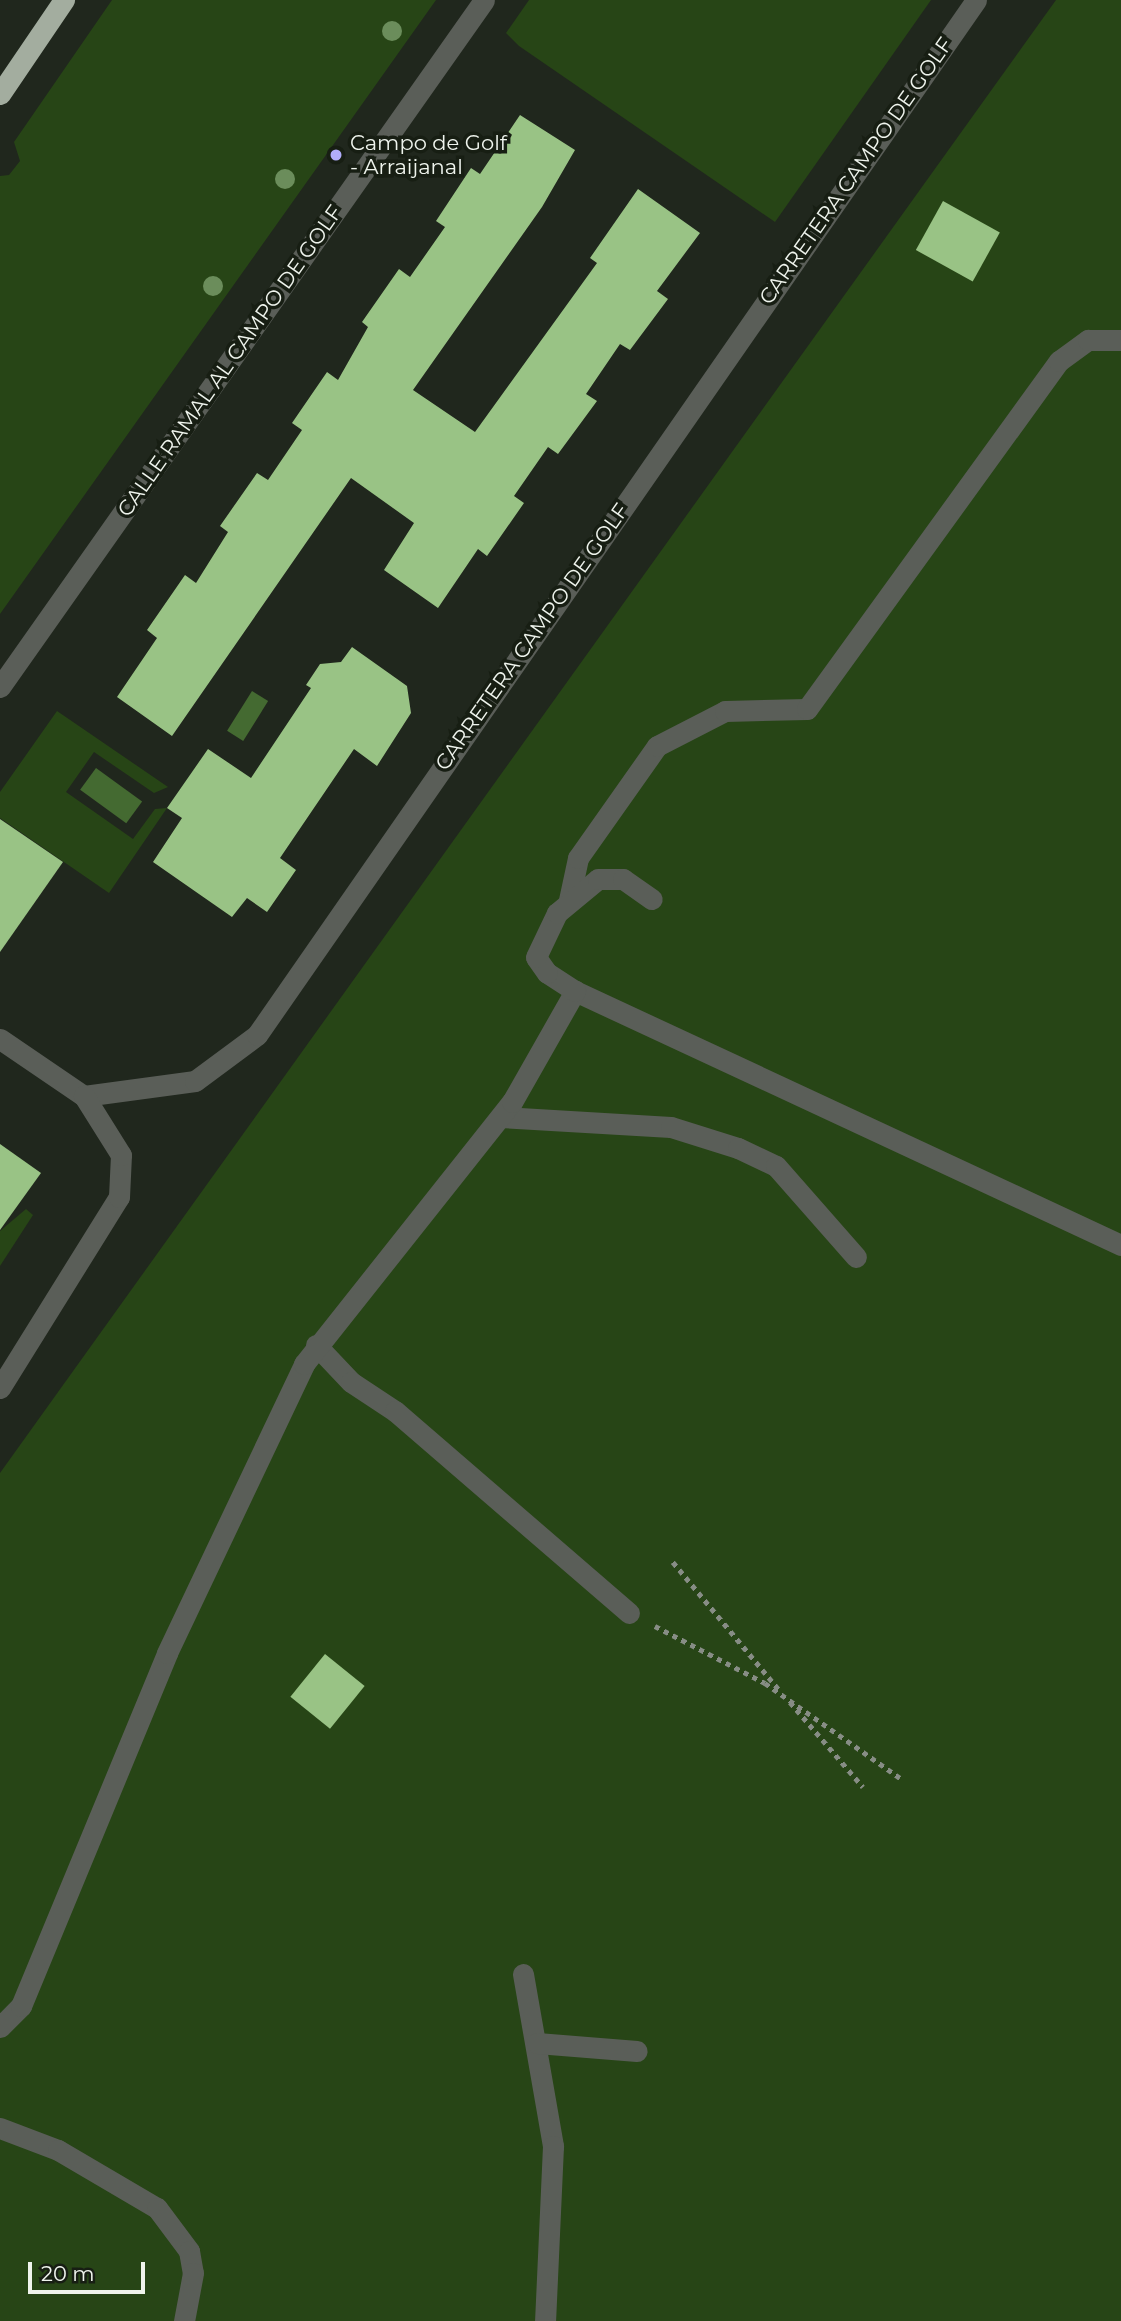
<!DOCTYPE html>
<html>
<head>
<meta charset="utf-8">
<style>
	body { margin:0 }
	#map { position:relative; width:1121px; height:2321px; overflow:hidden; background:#20271d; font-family:Montserrat,sans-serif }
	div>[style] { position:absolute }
	.green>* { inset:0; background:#274516 }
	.water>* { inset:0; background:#446a31; transform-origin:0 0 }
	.building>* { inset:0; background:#99c385; transform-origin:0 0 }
	.path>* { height:4.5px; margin-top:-2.25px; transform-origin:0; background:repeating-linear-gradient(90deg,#878d85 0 5px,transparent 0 10px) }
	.minor>* { height:21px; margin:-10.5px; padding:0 10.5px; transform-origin:10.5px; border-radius:10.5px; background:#5a5e58 }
	.highway>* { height:21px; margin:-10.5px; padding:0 10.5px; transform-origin:10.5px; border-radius:10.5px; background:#a3ad9f }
	.trees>* { width:20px; height:20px; margin:-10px; border-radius:50%; background:#6b8d5b }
	.dots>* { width:19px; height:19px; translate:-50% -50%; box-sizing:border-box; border:4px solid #171e13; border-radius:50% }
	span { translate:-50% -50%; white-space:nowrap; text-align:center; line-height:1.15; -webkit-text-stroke:7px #171e13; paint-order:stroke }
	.poi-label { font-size:21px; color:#eff4ed }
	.left { translate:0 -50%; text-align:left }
	.street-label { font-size:21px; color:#eff4ed }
	.scale { position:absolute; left:28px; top:2262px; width:117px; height:32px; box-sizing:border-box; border:4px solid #eff4ed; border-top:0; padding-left:9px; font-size:21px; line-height:24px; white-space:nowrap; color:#eff4ed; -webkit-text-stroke:5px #171e13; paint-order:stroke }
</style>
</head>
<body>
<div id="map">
	<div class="green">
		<div style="clip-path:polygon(112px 0,436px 0,0 614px,0 176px,9px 175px,20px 161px,14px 142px)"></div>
		<div style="clip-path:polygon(529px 0,931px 0,775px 222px,519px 46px,506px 33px)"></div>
		<div style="clip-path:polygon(1056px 0,1121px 0,1121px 2321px,0 2321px,0 1473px)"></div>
		<div style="clip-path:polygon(57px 711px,168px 787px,154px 793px,94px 752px,66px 792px,133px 839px,155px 809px,167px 808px,109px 893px,0 818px,0 792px)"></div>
		<div style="clip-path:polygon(26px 1209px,33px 1215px,0 1266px,0 1231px)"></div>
	</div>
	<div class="water">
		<div style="left:252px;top:691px;width:19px;height:47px;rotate:32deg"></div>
		<div style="left:96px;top:768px;width:57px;height:27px;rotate:36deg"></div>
	</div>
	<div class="building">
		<div style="clip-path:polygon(520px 115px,575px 150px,542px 207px,413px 390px,475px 432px,597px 263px,590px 258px,638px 189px,700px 233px,657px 291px,668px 299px,630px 350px,620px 344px,586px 394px,597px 401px,558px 454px,548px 447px,514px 496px,524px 503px,487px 556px,478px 549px,438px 608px,384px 570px,414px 523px,351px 478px,172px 736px,117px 697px,157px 638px,147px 630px,185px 575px,196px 583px,228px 532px,220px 526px,257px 473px,268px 480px,302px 430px,292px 423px,327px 372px,338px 380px,368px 327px,362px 322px,399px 269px,410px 277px,445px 227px,436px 221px,471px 168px,480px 174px)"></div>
		<div style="left:943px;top:201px;width:65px;height:56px;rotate:29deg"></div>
		<div style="clip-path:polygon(352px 647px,407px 686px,411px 713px,377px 766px,354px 749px,280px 858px,296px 870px,267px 912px,247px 898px,232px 917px,153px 862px,182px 818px,167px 808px,208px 749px,251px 778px,311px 688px,306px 685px,320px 664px,341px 662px)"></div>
		<div style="clip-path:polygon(0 819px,63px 862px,0 952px)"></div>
		<div style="clip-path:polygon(0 1144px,41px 1173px,0 1230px)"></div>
		<div style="left:325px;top:1654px;width:51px;height:55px;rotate:39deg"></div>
	</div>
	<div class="path">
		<div style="left:673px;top:1562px;width:168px;rotate:50.3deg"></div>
		<div style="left:655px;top:1626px;width:124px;rotate:27.4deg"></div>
		<div style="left:765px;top:1683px;width:165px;rotate:35.1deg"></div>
		<div style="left:790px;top:1702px;width:112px;rotate:49.3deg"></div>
	</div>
	<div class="minor">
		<div style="left:0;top:687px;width:840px;rotate:-54.83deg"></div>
		<div style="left:569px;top:900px;width:43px;rotate:-77.9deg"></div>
		<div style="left:578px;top:858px;width:137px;rotate:-54.8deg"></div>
		<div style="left:657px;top:746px;width:76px;rotate:-27.2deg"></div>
		<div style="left:725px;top:711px;width:82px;rotate:-1.4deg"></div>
		<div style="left:807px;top:709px;width:430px;rotate:-54.1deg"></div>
		<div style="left:1059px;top:361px;width:36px;rotate:-36deg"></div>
		<div style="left:1088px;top:340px;width:33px"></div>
		<div style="left:575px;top:991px;width:602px;rotate:24.95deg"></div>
		<div style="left:0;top:1039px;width:102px;rotate:34.2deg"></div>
		<div style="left:84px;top:1096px;width:112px;rotate:-7.7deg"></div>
		<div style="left:195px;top:1081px;width:77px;rotate:-36.6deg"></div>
		<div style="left:257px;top:1035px;width:1260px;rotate:-55.21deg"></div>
		<div style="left:501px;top:1117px;width:170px;rotate:3.4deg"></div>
		<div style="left:671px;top:1127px;width:70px;rotate:17.4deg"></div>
		<div style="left:738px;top:1148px;width:42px;rotate:25.3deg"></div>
		<div style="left:776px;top:1166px;width:121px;rotate:48.7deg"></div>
		<div style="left:316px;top:1345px;width:51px;rotate:46.6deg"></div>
		<div style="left:351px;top:1382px;width:53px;rotate:33.4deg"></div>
		<div style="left:395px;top:1411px;width:309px;rotate:40.8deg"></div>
		<div style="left:0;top:1388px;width:225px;rotate:-58.1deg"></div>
		<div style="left:119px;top:1197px;width:42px;rotate:-87.3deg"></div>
		<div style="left:121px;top:1155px;width:70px;rotate:-122.1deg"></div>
		<div style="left:523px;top:1974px;width:175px;rotate:80.1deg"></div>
		<div style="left:553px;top:2146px;width:175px;rotate:92.6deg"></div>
		<div style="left:0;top:2027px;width:30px;rotate:-45deg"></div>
		<div style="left:21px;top:2006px;width:382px;rotate:-67.5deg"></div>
		<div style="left:167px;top:1653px;width:320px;rotate:-64.6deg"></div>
		<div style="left:304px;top:1364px;width:335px;rotate:-51.6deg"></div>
		<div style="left:512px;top:1102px;width:128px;rotate:-60.4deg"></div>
		<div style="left:575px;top:991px;width:33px;rotate:-147deg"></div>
		<div style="left:547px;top:973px;width:19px;rotate:-125deg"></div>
		<div style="left:536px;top:957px;width:49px;rotate:-64.5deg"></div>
		<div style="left:557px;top:913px;width:53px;rotate:-39.7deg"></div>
		<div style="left:598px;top:879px;width:25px"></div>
		<div style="left:623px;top:879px;width:35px;rotate:35deg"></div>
		<div style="left:537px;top:2043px;width:100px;rotate:4.6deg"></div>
		<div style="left:0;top:2128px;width:62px;rotate:20.8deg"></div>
		<div style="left:58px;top:2150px;width:115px;rotate:30.4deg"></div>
		<div style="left:157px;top:2208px;width:54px;rotate:53.3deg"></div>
		<div style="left:189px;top:2251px;width:22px;rotate:80deg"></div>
		<div style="left:193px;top:2273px;width:49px;rotate:100.6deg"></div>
	</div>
	<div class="highway">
		<div style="left:0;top:94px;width:114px;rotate:-55.8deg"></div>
	</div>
	<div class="trees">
		<div style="left:392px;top:31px"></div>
		<div style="left:285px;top:179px"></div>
		<div style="left:213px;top:286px"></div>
	</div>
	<div class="dots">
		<div style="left:336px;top:155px;background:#b1adfa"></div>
	</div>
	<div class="poi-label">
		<span class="left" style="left:350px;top:155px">Campo de Golf<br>- Arraijanal</span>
	</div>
	<div class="street-label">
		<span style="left:856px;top:171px;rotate:-55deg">CARRETERA CAMPO DE GOLF</span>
		<span style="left:230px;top:361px;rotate:-55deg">CALLE RAMAL AL CAMPO DE GOLF</span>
		<span style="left:532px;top:637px;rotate:-55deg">CARRETERA CAMPO DE GOLF</span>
	</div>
	<div class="scale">20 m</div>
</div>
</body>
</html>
